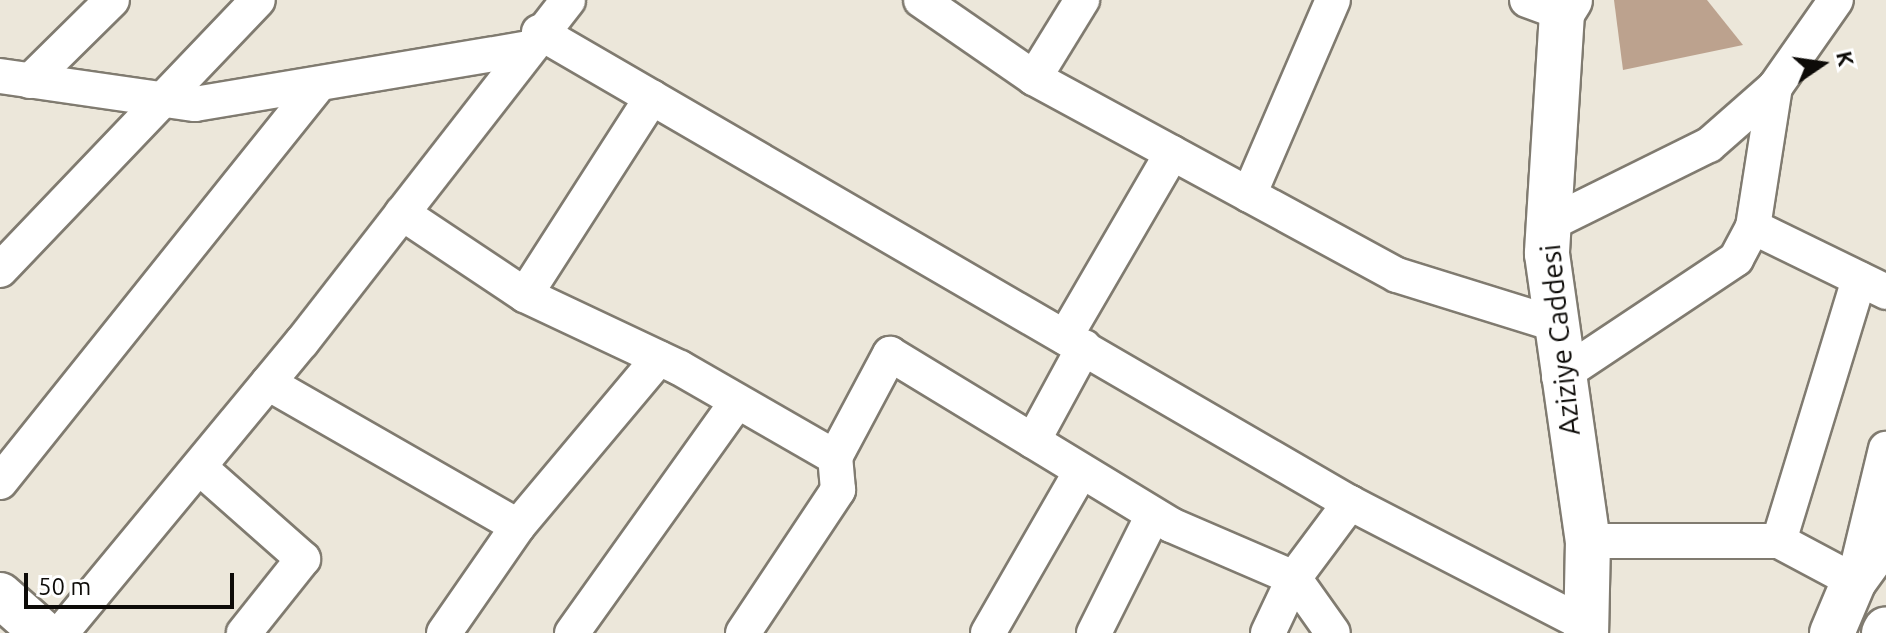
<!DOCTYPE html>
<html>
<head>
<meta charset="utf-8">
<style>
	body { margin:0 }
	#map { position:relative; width:1886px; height:633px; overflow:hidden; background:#ece7da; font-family:Ubuntu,sans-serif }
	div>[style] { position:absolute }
	.building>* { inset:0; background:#bca28e }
	.roads { filter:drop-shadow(2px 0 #807b70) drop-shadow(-2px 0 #807b70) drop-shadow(0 2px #807b70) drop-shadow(0 -2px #807b70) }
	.street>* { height:34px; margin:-17px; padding:0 17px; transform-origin:17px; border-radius:17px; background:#fff }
	.secondary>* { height:44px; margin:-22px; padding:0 22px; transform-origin:22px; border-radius:22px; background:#fff }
	.primary>* { height:44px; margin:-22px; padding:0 22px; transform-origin:22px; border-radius:22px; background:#fff }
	span { translate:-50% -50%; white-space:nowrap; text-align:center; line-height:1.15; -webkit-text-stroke:6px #fff; paint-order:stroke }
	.street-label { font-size:28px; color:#0d0b08 }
	.north { position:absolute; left:1782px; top:24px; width:80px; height:80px; -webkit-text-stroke:6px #fff; paint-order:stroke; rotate:77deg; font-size:22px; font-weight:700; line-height:32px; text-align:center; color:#0d0b08 }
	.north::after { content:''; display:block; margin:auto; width:28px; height:36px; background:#0d0b08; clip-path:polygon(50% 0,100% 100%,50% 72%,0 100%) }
	.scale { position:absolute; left:24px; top:573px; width:210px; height:36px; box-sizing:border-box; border:4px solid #0d0b08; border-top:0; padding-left:10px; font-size:24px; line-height:28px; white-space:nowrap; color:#0d0b08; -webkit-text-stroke:6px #fff; paint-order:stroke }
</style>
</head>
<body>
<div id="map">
	<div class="building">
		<div style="clip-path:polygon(1614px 0,1707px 0,1743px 45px,1623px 70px)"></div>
	</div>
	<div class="roads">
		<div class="street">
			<div style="left:921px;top:0;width:137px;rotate:34.6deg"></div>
			<div style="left:1034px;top:78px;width:413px;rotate:28.5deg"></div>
			<div style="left:1397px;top:275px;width:164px;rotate:17.3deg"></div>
			<div style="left:1527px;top:0;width:37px;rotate:20deg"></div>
			<div style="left:539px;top:32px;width:938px;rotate:30.15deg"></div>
			<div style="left:1350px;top:503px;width:266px;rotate:27.3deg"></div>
			<div style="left:0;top:76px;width:197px;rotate:8.2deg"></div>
			<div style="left:195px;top:104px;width:334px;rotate:-9.5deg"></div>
			<div style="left:1034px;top:78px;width:92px;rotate:-58.4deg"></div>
			<div style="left:30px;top:81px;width:115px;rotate:-44.6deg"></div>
			<div style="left:1249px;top:195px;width:212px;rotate:-66.7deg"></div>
			<div style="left:402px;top:213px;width:148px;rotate:33.7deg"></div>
			<div style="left:525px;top:295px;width:171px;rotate:25.2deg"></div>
			<div style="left:680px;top:368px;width:179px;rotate:29.9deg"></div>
			<div style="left:1549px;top:224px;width:178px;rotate:-26.3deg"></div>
			<div style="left:1709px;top:145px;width:88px;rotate:-41.3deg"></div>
			<div style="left:1753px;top:227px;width:148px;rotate:26deg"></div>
			<div style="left:0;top:270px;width:373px;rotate:-46.3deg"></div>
			<div style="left:525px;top:295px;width:235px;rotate:-57.3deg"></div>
			<div style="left:1065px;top:337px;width:213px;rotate:-59.8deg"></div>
			<div style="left:1559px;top:377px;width:213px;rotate:-33.7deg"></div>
			<div style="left:1736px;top:259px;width:36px;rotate:-62deg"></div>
			<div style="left:1753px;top:227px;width:142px;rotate:-81.1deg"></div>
			<div style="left:1775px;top:87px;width:106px;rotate:-55deg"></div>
			<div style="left:268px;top:383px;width:288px;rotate:29.8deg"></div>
			<div style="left:1033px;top:441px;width:107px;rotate:-61.5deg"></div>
			<div style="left:199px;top:467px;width:139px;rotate:41.5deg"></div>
			<div style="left:303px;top:559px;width:95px;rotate:128.6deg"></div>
			<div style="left:0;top:482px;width:510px;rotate:-51.29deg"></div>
			<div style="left:1588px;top:541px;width:191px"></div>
			<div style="left:1779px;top:541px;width:85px;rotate:28.1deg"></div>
			<div style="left:1854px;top:581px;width:136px;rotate:-76.4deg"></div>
			<div style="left:1779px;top:541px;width:274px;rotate:-73deg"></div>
			<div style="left:61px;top:633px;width:378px;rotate:-50.4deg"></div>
			<div style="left:302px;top:342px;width:433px;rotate:-52.1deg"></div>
			<div style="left:444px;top:633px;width:130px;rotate:-55.3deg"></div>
			<div style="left:518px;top:526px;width:219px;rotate:-50deg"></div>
			<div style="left:572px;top:633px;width:284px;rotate:-54.5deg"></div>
			<div style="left:743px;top:633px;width:172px;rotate:-56.4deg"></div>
			<div style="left:838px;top:490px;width:33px;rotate:-95deg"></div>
			<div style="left:835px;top:457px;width:117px;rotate:-61.9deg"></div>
			<div style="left:890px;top:354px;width:329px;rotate:31.3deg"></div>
			<div style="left:1171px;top:525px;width:134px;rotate:23.3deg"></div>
			<div style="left:1294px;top:578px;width:67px;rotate:54.7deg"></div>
			<div style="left:988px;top:633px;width:187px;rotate:-60.1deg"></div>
			<div style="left:1094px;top:633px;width:132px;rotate:-63.4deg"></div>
			<div style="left:1268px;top:633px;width:61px;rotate:-64.7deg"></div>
			<div style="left:1294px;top:578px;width:94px;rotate:-53.3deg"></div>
		</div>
		<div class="secondary">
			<div style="left:1570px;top:0;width:15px;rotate:122deg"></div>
			<div style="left:1562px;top:13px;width:241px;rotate:93.6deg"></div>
			<div style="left:1547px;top:254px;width:290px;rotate:81.9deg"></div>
			<div style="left:1588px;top:541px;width:92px;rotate:91.2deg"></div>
			<div style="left:0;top:595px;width:57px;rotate:41.5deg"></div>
		</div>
		<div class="primary">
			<div style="left:1832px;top:633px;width:56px;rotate:-67.1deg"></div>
			<div style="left:1854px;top:581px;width:54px;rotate:-54deg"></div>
			<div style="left:1884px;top:633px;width:4px;rotate:-63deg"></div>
		</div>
	</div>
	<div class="street-label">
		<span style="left:1560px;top:340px;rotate:-96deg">Aziziye Caddesi</span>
	</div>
	<div class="north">K</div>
	<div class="scale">50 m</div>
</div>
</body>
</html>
